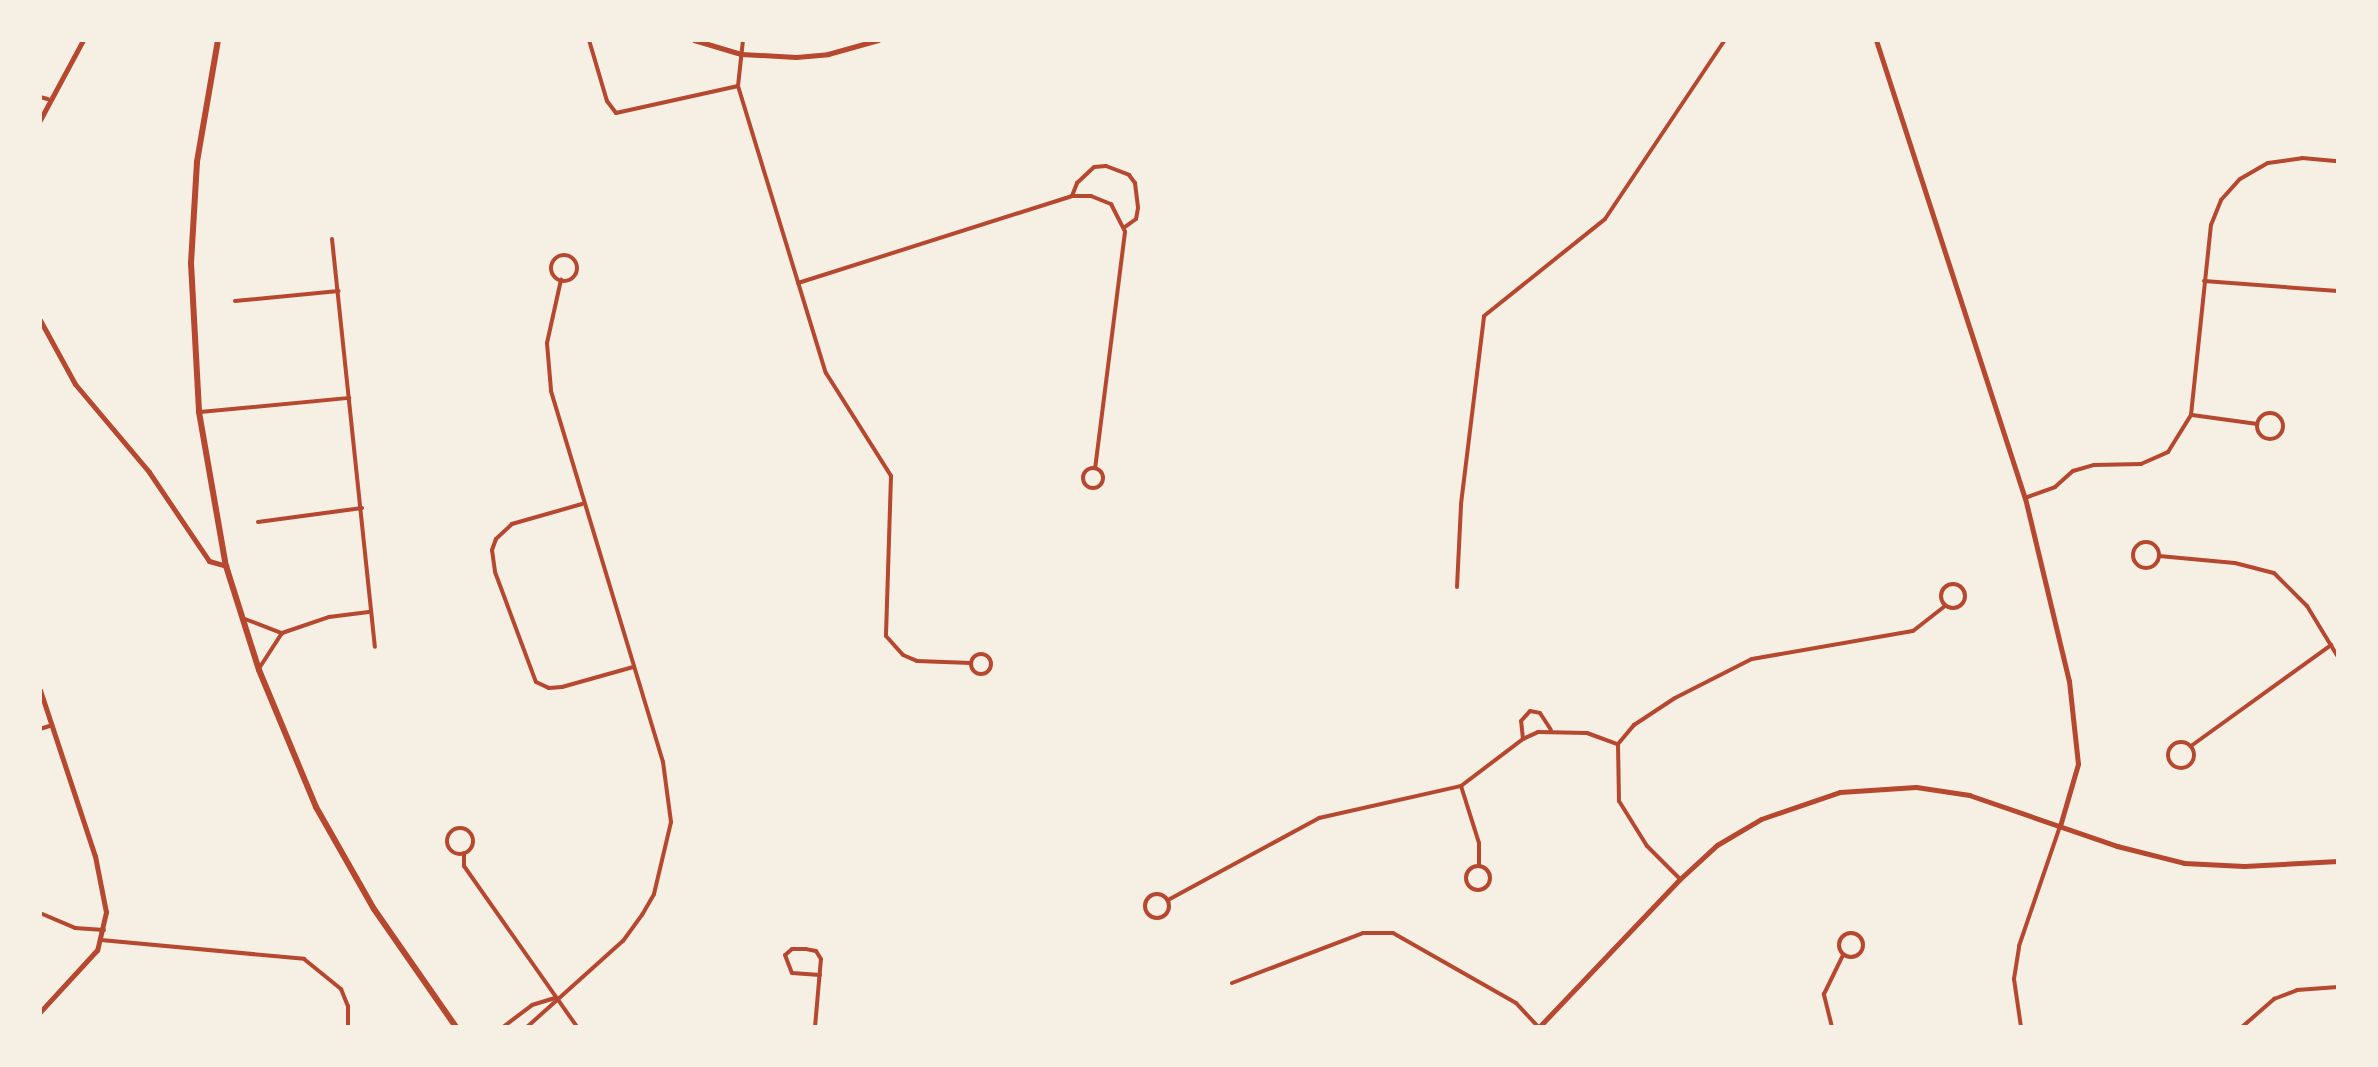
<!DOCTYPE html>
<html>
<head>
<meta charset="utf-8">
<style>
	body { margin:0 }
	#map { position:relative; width:2378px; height:1067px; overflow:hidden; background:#f6efe4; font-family:Quicksand,sans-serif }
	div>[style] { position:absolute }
	.minor>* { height:4px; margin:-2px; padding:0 2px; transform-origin:2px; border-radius:2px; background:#b5482f }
	.minor>.ring { margin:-2px; padding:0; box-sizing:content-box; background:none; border:4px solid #b5482f; border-radius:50% }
	.tertiary>* { height:5px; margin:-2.5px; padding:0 2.5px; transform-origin:2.5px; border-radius:2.5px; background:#b5482f }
	.primary>* { height:6px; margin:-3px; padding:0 3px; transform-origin:3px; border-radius:3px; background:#b5482f }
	span { translate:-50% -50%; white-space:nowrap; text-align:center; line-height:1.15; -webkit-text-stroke:8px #f6efe4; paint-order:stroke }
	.frame { position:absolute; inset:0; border:42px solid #f6efe4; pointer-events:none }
</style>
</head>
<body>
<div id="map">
	<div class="minor">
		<div style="left:589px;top:40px;width:64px;rotate:73.6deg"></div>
		<div style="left:607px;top:101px;width:15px;rotate:53deg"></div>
		<div style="left:616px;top:113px;width:125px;rotate:-12.5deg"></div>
		<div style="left:743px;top:40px;width:46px;rotate:96.2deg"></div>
		<div style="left:738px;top:86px;width:300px;rotate:73deg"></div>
		<div style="left:826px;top:373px;width:122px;rotate:57.7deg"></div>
		<div style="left:891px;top:476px;width:160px;rotate:91.8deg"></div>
		<div style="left:886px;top:636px;width:25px;rotate:48deg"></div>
		<div style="left:903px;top:655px;width:15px;rotate:23deg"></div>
		<div style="left:917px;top:661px;width:54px;rotate:2.1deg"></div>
		<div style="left:40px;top:97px;width:8px;rotate:14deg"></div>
		<div style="left:1072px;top:196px;width:14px;rotate:-69deg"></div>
		<div style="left:1077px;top:183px;width:23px;rotate:-43deg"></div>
		<div style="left:1094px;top:167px;width:12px;rotate:-5deg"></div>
		<div style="left:1106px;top:166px;width:25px;rotate:21deg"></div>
		<div style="left:1129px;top:175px;width:10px;rotate:53deg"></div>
		<div style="left:1135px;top:183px;width:25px;rotate:83deg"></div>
		<div style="left:1138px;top:208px;width:11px;rotate:100deg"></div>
		<div style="left:1136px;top:219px;width:14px;rotate:144deg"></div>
		<div style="left:332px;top:239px;width:410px;rotate:84deg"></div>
		<div class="ring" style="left:551px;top:255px;width:22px;height:22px"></div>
		<div style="left:2204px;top:281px;width:134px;rotate:4.3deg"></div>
		<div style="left:798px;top:283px;width:287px;rotate:-17.6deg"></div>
		<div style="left:1072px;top:196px;width:19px"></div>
		<div style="left:1091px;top:196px;width:22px;rotate:22deg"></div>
		<div style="left:1111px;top:204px;width:31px;rotate:63deg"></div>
		<div style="left:1125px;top:232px;width:238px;rotate:97.2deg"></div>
		<div style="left:235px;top:301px;width:104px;rotate:-5.5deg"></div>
		<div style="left:200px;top:412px;width:150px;rotate:-5.4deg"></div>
		<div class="ring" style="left:2257px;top:413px;width:22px;height:22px"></div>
		<div style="left:2192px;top:415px;width:66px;rotate:7.9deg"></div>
		<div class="ring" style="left:1083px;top:468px;width:16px;height:16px"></div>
		<div style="left:2025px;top:498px;width:32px;rotate:-20deg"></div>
		<div style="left:2055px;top:487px;width:24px;rotate:-42deg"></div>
		<div style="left:2073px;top:471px;width:22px;rotate:-16deg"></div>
		<div style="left:2094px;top:465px;width:47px;rotate:-1.2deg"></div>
		<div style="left:2141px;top:464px;width:30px;rotate:-24deg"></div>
		<div style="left:2168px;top:452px;width:44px;rotate:-58.1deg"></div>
		<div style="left:2191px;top:415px;width:191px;rotate:-84deg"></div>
		<div style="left:2211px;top:225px;width:27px;rotate:-68deg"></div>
		<div style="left:2221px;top:200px;width:28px;rotate:-48deg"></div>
		<div style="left:2240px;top:179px;width:32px;rotate:-30deg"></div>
		<div style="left:2268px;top:163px;width:34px;rotate:-8deg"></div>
		<div style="left:2302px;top:158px;width:36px;rotate:5deg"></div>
		<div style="left:582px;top:504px;width:73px;rotate:164.1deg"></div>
		<div style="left:512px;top:524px;width:22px;rotate:137deg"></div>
		<div style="left:496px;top:539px;width:12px;rotate:110deg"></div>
		<div style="left:492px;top:550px;width:22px;rotate:82deg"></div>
		<div style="left:495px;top:572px;width:117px;rotate:69.6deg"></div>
		<div style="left:536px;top:682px;width:14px;rotate:25deg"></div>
		<div style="left:549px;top:688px;width:13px;rotate:-4deg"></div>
		<div style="left:562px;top:687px;width:74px;rotate:-15.7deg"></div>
		<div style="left:258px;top:522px;width:105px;rotate:-7.7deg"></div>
		<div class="ring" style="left:2133px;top:542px;width:22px;height:22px"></div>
		<div style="left:2159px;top:556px;width:76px;rotate:5.3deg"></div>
		<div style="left:2235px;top:563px;width:40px;rotate:14.4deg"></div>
		<div style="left:2274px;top:573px;width:47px;rotate:45deg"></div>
		<div style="left:2307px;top:606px;width:60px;rotate:58.7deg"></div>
		<div class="ring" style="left:1941px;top:584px;width:20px;height:20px"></div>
		<div style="left:1457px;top:587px;width:83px;rotate:-87.2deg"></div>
		<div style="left:1461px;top:504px;width:189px;rotate:-83deg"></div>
		<div style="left:1484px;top:316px;width:155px;rotate:-38.7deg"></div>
		<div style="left:1605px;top:219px;width:216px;rotate:-56.2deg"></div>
		<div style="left:245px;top:619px;width:40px;rotate:21deg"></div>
		<div class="ring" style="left:971px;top:654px;width:16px;height:16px"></div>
		<div style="left:260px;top:667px;width:40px;rotate:-57.1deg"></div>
		<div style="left:282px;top:633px;width:50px;rotate:-18.8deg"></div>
		<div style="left:329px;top:617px;width:40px;rotate:-7.1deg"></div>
		<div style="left:40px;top:729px;width:13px;rotate:-18deg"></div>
		<div style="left:1523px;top:739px;width:18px;rotate:-96deg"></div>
		<div style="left:1521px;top:721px;width:13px;rotate:-48deg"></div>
		<div style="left:1530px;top:711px;width:10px;rotate:11deg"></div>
		<div style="left:1540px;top:713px;width:20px;rotate:57deg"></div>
		<div class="ring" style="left:2168px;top:742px;width:22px;height:22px"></div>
		<div style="left:2191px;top:746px;width:173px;rotate:-35.8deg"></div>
		<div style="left:1461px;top:786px;width:60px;rotate:72.5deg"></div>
		<div style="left:1479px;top:843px;width:22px;rotate:90deg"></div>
		<div class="ring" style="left:447px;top:828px;width:22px;height:22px"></div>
		<div style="left:464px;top:853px;width:13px;rotate:90deg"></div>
		<div style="left:464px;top:866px;width:197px;rotate:54.9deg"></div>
		<div class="ring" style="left:1466px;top:866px;width:20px;height:20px"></div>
		<div style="left:1680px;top:879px;width:47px;rotate:-135deg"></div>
		<div style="left:1647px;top:846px;width:53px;rotate:-121.9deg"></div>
		<div style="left:1619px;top:801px;width:57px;rotate:-91deg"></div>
		<div style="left:1618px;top:744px;width:25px;rotate:-50deg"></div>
		<div style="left:1634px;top:725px;width:49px;rotate:-33.4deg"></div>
		<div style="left:1675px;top:698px;width:86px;rotate:-26.9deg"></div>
		<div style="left:1752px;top:659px;width:163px;rotate:-9.9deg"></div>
		<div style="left:1913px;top:631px;width:41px;rotate:-38deg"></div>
		<div class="ring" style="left:1145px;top:894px;width:20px;height:20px"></div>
		<div style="left:1168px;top:900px;width:172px;rotate:-28.5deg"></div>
		<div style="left:1319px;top:818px;width:146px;rotate:-12.7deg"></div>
		<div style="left:1461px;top:786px;width:78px;rotate:-37.2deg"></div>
		<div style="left:1523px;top:739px;width:17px;rotate:-25deg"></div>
		<div style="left:1538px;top:732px;width:49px;rotate:1.2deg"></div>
		<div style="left:1587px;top:733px;width:33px;rotate:20deg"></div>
		<div style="left:40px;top:913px;width:38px;rotate:23deg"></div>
		<div style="left:75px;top:928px;width:29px;rotate:4deg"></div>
		<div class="ring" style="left:1839px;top:933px;width:20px;height:20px"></div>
		<div style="left:101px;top:940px;width:204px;rotate:5.3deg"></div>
		<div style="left:304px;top:959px;width:48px;rotate:39deg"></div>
		<div style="left:341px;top:989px;width:18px;rotate:68deg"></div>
		<div style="left:348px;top:1006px;width:21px;rotate:90deg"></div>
		<div style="left:1232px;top:983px;width:140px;rotate:-20.9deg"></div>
		<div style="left:1363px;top:933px;width:30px"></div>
		<div style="left:1393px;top:933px;width:142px;rotate:29.6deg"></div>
		<div style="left:1516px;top:1003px;width:33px;rotate:47deg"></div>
		<div style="left:503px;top:1027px;width:36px;rotate:-37deg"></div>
		<div style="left:532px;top:1005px;width:24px;rotate:-17deg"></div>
		<div style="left:527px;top:1027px;width:129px;rotate:-41.9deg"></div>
		<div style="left:623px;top:941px;width:32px;rotate:-54deg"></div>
		<div style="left:642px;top:915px;width:24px;rotate:-60deg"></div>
		<div style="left:654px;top:894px;width:74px;rotate:-76.7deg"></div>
		<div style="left:671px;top:822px;width:61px;rotate:-97.6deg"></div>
		<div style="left:663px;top:762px;width:388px;rotate:-106.8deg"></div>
		<div style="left:551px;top:390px;width:47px;rotate:-94.9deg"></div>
		<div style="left:547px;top:343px;width:65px;rotate:-77.5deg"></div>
		<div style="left:815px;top:1027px;width:68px;rotate:-85deg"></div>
		<div style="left:821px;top:959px;width:9px;rotate:-122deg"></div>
		<div style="left:816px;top:951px;width:10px;rotate:-169deg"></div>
		<div style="left:806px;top:949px;width:14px;rotate:180deg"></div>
		<div style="left:792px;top:949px;width:9px;rotate:139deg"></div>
		<div style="left:785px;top:955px;width:19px;rotate:69deg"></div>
		<div style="left:792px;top:973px;width:28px;rotate:4deg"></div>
		<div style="left:1832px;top:1027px;width:34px;rotate:-104deg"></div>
		<div style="left:1824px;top:994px;width:43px;rotate:-64deg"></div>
		<div style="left:2021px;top:1027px;width:49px;rotate:-98.3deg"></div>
		<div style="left:2014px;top:979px;width:33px;rotate:-81deg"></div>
		<div style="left:2019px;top:946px;width:127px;rotate:-71.1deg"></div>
		<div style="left:2242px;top:1027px;width:43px;rotate:-41.2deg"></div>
		<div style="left:2274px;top:999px;width:25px;rotate:-21deg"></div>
		<div style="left:2297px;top:990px;width:41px;rotate:-4.2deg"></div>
	</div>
	<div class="tertiary">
		<div style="left:694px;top:40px;width:49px;rotate:16.6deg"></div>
		<div style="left:741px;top:54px;width:55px;rotate:3.1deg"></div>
		<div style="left:796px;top:57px;width:32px;rotate:-5deg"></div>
		<div style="left:828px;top:54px;width:52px;rotate:-15.6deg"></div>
		<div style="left:1876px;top:40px;width:482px;rotate:72deg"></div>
		<div style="left:2025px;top:498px;width:188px;rotate:76.5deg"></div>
		<div style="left:2069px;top:681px;width:83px;rotate:83.8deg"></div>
		<div style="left:2078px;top:764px;width:65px;rotate:106.2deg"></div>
		<div style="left:40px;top:120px;width:91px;rotate:-61.7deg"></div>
		<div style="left:40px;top:320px;width:73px;rotate:61.3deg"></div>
		<div style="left:75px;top:384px;width:115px;rotate:49.9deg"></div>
		<div style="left:149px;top:472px;width:107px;rotate:56deg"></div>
		<div style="left:209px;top:561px;width:18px;rotate:16deg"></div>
		<div style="left:40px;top:690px;width:175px;rotate:71.7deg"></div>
		<div style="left:95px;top:856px;width:57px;rotate:78.9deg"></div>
		<div style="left:106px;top:912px;width:39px;rotate:103deg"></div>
		<div style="left:97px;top:950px;width:84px;rotate:132.6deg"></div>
		<div style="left:1539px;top:1027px;width:204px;rotate:-46.4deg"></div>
		<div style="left:1680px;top:879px;width:50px;rotate:-42.6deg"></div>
		<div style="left:1717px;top:845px;width:51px;rotate:-30.6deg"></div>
		<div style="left:1761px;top:819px;width:83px;rotate:-18.9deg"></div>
		<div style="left:1840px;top:792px;width:76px;rotate:-3.8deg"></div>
		<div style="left:1916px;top:787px;width:54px;rotate:8.6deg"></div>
		<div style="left:1969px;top:795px;width:157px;rotate:19deg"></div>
		<div style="left:2117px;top:846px;width:69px;rotate:14.2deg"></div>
		<div style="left:2184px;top:863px;width:60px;rotate:2.9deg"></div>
		<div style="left:2244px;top:866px;width:94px;rotate:-3deg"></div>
	</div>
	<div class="primary">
		<div style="left:218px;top:40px;width:124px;rotate:99.8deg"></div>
		<div style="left:197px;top:162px;width:101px;rotate:93.4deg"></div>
		<div style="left:191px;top:263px;width:149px;rotate:86.9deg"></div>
		<div style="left:199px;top:412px;width:156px;rotate:80.1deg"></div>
		<div style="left:226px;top:566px;width:109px;rotate:72.4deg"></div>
		<div style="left:259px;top:670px;width:148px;rotate:67.4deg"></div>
		<div style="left:316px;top:807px;width:117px;rotate:60.4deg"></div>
		<div style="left:374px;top:909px;width:144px;rotate:55.2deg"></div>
	</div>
	<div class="frame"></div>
</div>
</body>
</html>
